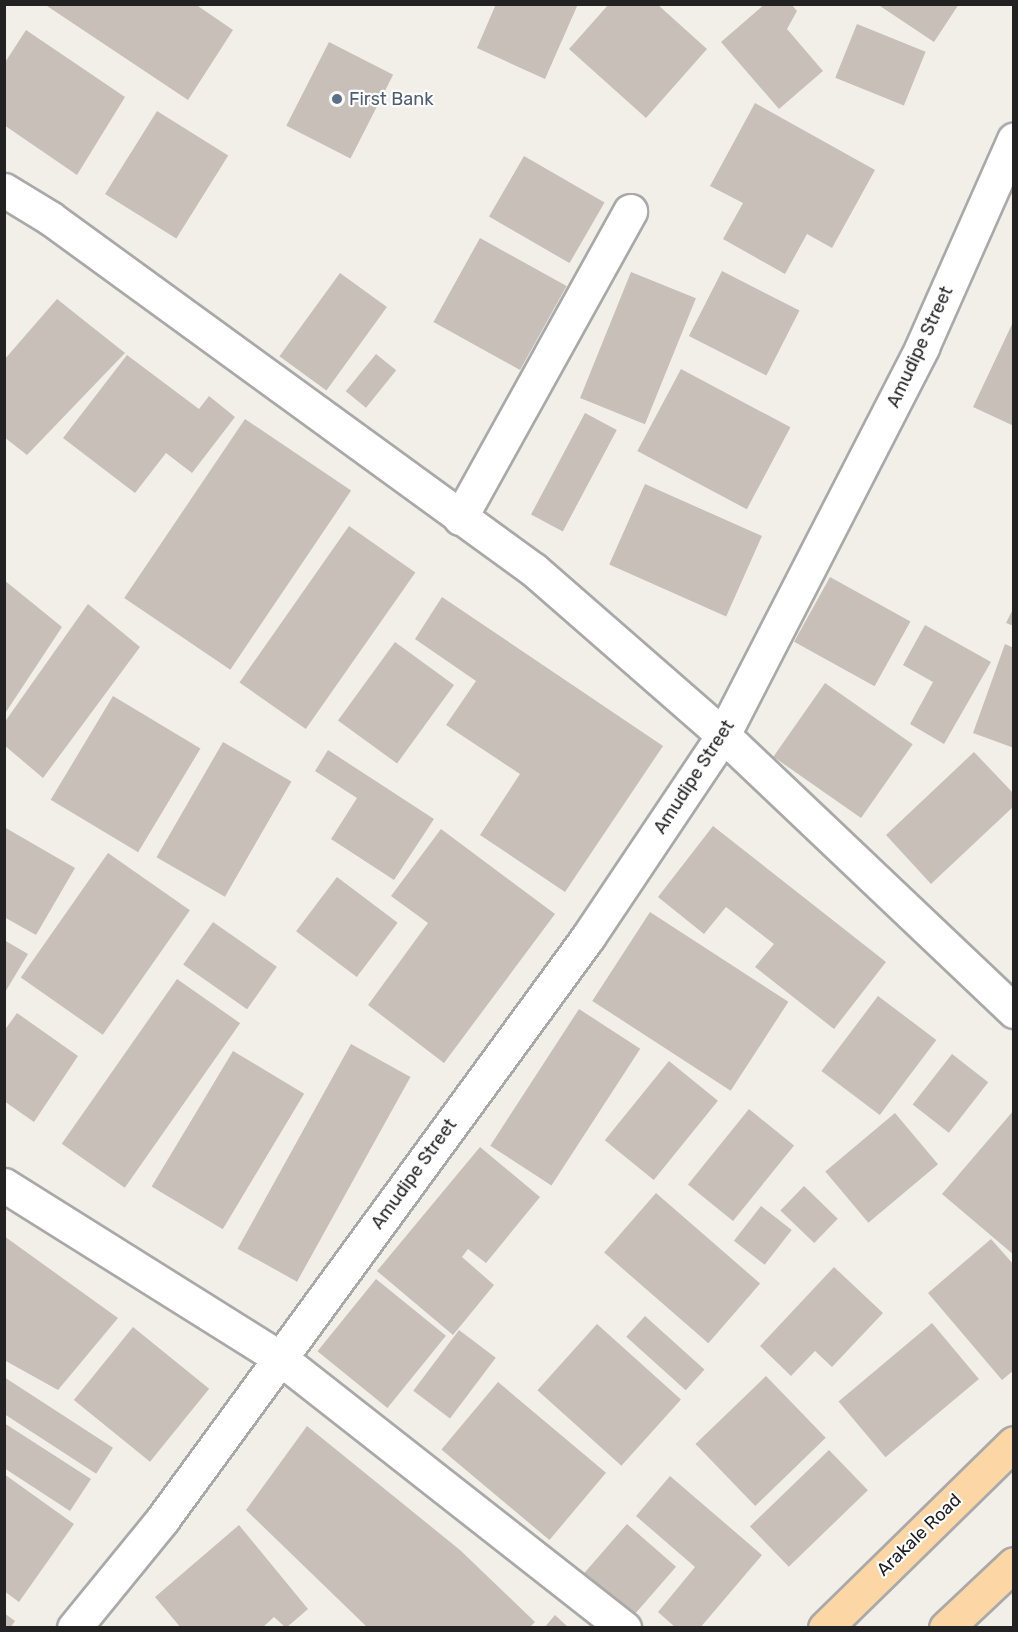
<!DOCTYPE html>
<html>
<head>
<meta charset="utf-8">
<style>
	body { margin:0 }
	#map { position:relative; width:1018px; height:1632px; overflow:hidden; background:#f2efe9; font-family:Rubik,sans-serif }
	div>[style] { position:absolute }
	.building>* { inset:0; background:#c7bfb8; transform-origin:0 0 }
	.roads { filter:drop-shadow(2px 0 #a9a9a9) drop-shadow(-2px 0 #a9a9a9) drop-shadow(0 2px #a9a9a9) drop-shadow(0 -2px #a9a9a9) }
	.minor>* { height:33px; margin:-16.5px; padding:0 16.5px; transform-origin:16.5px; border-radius:16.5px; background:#fff }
	.major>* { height:33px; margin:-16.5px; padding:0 16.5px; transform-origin:16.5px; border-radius:16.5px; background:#fcd6a4 }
	.dots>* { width:16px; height:16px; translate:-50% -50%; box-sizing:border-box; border:3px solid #fff; border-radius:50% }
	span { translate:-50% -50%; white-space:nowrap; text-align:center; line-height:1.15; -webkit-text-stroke:4.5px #fff; paint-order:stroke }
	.service-label { font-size:18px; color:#4e5e75 }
	.left { translate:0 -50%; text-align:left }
	.street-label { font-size:18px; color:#222 }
	.frame { position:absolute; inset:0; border:6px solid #222; pointer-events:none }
</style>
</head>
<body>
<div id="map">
	<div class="building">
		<div style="clip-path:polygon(44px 4px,195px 4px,233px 30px,188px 100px)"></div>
		<div style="clip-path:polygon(496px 4px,578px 4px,545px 79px,477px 48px)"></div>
		<div style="clip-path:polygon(609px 4px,657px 4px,707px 49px,646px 118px,569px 49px)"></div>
		<div style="clip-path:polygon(765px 4px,791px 4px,797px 11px,787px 29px,823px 71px,779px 109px,721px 42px)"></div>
		<div style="clip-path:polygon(877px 4px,959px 4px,934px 42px)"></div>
		<div style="left:857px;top:24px;width:74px;height:58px;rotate:22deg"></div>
		<div style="clip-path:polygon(26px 30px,125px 97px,77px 175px,4px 125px,4px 64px)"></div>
		<div style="left:329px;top:42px;width:72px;height:94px;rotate:27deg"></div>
		<div style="clip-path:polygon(755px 103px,875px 170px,832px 248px,807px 234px,785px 274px,723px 239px,743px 203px,710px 186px)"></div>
		<div style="left:157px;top:111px;width:84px;height:98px;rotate:32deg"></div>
		<div style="left:524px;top:156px;width:93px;height:70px;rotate:30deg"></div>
		<div style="left:480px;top:238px;width:99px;height:96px;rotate:29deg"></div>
		<div style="left:722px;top:271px;width:87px;height:73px;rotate:27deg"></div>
		<div style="left:631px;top:272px;width:70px;height:136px;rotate:22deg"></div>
		<div style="left:340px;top:273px;width:58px;height:103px;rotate:36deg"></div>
		<div style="clip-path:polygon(57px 299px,125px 353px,27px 455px,4px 437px,4px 360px)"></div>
		<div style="clip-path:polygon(1014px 320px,1014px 426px,973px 407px)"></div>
		<div style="left:376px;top:354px;width:26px;height:48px;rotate:39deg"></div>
		<div style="clip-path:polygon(127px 355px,199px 409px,209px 396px,235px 417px,192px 473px,166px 453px,135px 493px,63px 438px)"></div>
		<div style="left:681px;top:369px;width:124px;height:93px;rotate:28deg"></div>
		<div style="left:585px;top:413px;width:36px;height:115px;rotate:28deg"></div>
		<div style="left:245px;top:419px;width:128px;height:216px;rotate:34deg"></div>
		<div style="left:645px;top:484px;width:128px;height:88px;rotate:24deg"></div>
		<div style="left:349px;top:526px;width:81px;height:191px;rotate:35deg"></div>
		<div style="left:830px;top:577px;width:92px;height:74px;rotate:29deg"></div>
		<div style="clip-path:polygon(4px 580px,62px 627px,4px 715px)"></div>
		<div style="clip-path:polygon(442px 597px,663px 746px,565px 892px,480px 835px,520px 774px,446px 725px,476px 681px,415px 639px)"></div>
		<div style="clip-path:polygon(88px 604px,140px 647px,43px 778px,4px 745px,4px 723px)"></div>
		<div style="clip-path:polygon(1014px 607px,1014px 626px,1006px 623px)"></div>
		<div style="clip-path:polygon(925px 625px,991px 662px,944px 744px,910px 724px,933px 682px,903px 665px)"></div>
		<div style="left:395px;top:642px;width:73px;height:97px;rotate:36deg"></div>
		<div style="clip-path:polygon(1005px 644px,1014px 648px,1014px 748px,973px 733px)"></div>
		<div style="left:825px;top:683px;width:107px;height:90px;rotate:35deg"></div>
		<div style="left:113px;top:696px;width:102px;height:121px;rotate:31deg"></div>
		<div style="left:223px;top:742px;width:79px;height:133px;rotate:30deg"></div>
		<div style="clip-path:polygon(328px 750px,434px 819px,394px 880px,331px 839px,357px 798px,315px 771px)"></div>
		<div style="clip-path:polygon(974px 752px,1014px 794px,1014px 806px,931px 884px,886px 835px)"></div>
		<div style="clip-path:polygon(713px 826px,886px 962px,834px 1029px,755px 967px,774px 944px,726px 907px,704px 934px,658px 897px)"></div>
		<div style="clip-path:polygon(4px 827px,75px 868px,36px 935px,4px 917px)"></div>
		<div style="clip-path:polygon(441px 829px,555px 914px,444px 1063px,368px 1005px,428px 923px,391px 896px)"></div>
		<div style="left:108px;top:853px;width:100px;height:152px;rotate:35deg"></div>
		<div style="left:337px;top:877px;width:76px;height:68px;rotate:37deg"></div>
		<div style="left:650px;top:912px;width:165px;height:106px;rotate:33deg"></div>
		<div style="left:213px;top:922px;width:78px;height:52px;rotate:35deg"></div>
		<div style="clip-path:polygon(4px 940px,28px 954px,4px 994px)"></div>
		<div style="left:177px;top:979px;width:77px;height:201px;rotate:35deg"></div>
		<div style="left:878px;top:996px;width:73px;height:94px;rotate:37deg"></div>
		<div style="left:579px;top:1009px;width:73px;height:163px;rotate:33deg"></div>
		<div style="clip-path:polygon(17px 1013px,78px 1056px,34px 1122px,4px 1101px,4px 1031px)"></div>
		<div style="left:351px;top:1044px;width:68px;height:234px;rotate:29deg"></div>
		<div style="left:233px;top:1051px;width:83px;height:158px;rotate:31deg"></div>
		<div style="left:952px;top:1054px;width:46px;height:64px;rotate:38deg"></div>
		<div style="left:669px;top:1061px;width:63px;height:102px;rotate:39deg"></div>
		<div style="left:749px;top:1109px;width:58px;height:97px;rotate:39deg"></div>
		<div style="clip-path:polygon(1014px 1110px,1014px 1255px,942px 1194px)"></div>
		<div style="left:895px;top:1113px;width:67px;height:91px;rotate:50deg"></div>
		<div style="clip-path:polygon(480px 1147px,540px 1197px,486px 1263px,468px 1249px,462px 1257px,494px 1285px,453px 1335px,377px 1271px)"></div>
		<div style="left:804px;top:1186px;width:47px;height:34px;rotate:44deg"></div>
		<div style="left:656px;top:1193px;width:138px;height:79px;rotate:41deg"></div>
		<div style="left:761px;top:1206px;width:39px;height:44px;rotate:38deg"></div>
		<div style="clip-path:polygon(4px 1236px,118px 1318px,58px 1390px,4px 1360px)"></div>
		<div style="clip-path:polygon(991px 1239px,1014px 1265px,1014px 1370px,1002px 1380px,928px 1293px)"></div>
		<div style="clip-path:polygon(834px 1267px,883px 1313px,832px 1367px,815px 1351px,791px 1376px,760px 1346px)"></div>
		<div style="left:376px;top:1279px;width:90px;height:93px;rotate:39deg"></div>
		<div style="left:645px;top:1316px;width:80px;height:28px;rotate:42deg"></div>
		<div style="left:932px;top:1323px;width:73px;height:122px;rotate:50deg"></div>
		<div style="left:597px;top:1324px;width:113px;height:89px;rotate:42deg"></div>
		<div style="left:133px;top:1327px;width:98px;height:94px;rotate:39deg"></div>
		<div style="left:459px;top:1330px;width:46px;height:76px;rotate:37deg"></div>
		<div style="left:766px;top:1376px;width:86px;height:98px;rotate:46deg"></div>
		<div style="left:4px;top:1377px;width:130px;height:31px;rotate:33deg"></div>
		<div style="left:498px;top:1382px;width:141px;height:88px;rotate:40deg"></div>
		<div style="clip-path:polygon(4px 1423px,91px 1479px,70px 1511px,4px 1468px)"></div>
		<div style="clip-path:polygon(307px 1426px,460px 1550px,535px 1622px,529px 1628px,368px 1628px,246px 1510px)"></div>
		<div style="left:829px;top:1450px;width:56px;height:110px;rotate:46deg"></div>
		<div style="clip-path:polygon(4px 1474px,74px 1524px,19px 1602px,4px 1591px)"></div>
		<div style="clip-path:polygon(670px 1476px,762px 1555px,700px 1628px,676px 1628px,658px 1612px,695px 1567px,636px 1516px)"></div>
		<div style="left:627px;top:1524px;width:65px;height:73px;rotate:41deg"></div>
		<div style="clip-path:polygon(239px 1525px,308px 1609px,286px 1628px,274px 1617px,262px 1628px,181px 1628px,155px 1597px)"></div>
		<div style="clip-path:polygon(4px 1613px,15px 1621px,10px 1628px,4px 1628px)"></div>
		<div style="clip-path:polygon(555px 1615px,569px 1628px,544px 1628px)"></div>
	</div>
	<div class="roads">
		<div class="minor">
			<div style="left:4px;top:190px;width:54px;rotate:31.3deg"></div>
			<div style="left:50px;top:218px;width:598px;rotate:36.03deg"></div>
			<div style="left:534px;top:570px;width:251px;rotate:41.1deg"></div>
			<div style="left:723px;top:735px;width:401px;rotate:43.5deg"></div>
			<div style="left:460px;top:518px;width:351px;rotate:-61deg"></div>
			<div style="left:4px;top:1185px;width:327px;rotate:32.1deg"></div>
			<div style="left:281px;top:1359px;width:436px;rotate:38.1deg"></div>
			<div style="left:74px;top:1628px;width:139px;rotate:-50.8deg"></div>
			<div style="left:162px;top:1520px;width:722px;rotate:-53.84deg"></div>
			<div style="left:588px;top:937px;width:243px;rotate:-56.2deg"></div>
			<div style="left:723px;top:735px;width:436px;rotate:-62.8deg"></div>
			<div style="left:922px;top:347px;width:227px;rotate:-66.1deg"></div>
		</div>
		<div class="major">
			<div style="left:825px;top:1628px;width:264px;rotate:-44.4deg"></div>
			<div style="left:946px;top:1628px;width:93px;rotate:-43.3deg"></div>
		</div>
	</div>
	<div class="dots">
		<div style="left:337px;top:99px;background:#5c6f8a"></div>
	</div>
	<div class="service-label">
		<span class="left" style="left:349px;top:99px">First Bank</span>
	</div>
	<div class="street-label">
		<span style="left:920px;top:347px;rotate:-65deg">Amudipe Street</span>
		<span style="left:694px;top:777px;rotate:-57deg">Amudipe Street</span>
		<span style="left:414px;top:1174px;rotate:-54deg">Amudipe Street</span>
		<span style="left:919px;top:1535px;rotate:-44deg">Arakale Road</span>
	</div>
	<div class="frame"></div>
</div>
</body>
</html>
